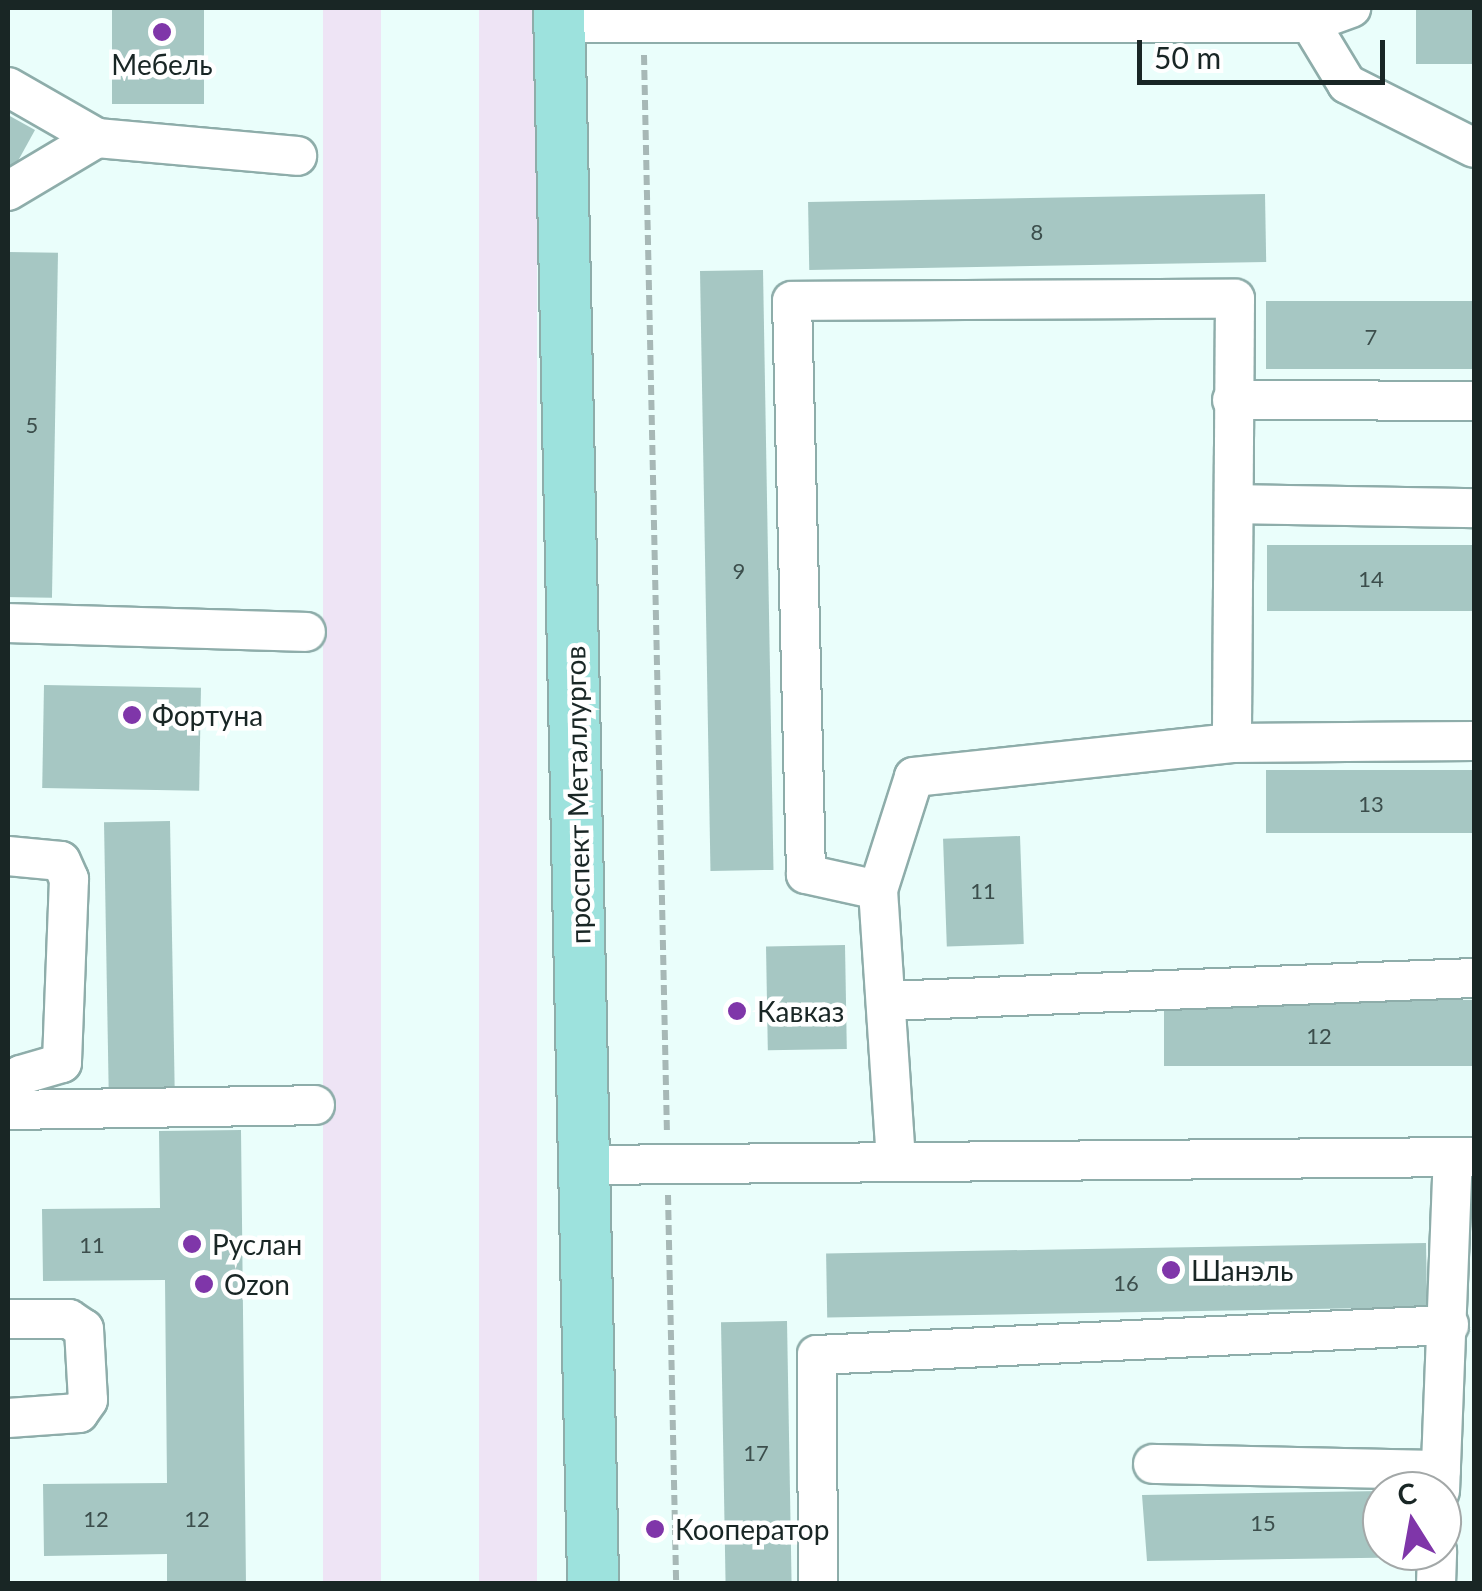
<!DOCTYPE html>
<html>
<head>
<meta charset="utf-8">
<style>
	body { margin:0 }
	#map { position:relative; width:1482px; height:1591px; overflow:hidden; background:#eafefb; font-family:Lato,sans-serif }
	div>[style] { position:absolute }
	.green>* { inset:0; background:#eee4f5; transform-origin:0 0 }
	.building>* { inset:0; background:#a6c7c3; transform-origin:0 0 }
	.path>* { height:6px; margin-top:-3px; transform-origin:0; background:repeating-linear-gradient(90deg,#a7b8b6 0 10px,transparent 0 15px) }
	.roads { filter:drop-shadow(2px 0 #8eadaa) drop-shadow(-2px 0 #8eadaa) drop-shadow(0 2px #8eadaa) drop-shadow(0 -2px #8eadaa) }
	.minor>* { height:38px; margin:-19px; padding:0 19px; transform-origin:19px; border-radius:19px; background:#fff }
	.major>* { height:50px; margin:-25px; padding:0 25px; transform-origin:25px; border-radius:25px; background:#9de2dd }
	.dots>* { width:28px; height:28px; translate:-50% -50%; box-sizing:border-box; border:5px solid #fff; border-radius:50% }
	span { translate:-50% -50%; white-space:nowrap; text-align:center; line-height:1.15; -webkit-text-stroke:9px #fff; paint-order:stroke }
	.number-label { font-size:22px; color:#3c4e4c }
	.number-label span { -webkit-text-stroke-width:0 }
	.poi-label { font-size:28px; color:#192625 }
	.left { translate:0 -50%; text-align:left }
	.street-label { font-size:28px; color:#192625 }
	.frame { position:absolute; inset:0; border:10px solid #192625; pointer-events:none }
	.north { position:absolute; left:1362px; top:1471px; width:100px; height:100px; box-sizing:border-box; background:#fff; border:2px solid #a3a8a8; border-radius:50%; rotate:349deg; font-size:28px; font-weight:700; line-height:40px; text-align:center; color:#192625 }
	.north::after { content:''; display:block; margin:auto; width:35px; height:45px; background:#7f36a9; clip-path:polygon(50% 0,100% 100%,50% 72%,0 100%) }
	.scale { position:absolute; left:1137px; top:40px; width:248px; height:45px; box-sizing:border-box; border:5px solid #192625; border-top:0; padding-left:12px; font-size:30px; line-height:35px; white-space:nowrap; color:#192625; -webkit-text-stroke:8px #fff; paint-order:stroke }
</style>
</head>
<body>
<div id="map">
	<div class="green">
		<div style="left:323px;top:8px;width:58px;height:1575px"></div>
		<div style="left:479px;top:8px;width:58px;height:1575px"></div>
	</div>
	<div class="building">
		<div style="left:112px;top:8px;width:92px;height:96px"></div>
		<div style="left:1416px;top:8px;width:58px;height:56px"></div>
		<div style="clip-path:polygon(8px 115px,35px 130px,8px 179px)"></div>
		<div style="left:1265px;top:194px;width:68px;height:457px;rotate:89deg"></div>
		<div style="left:8px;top:252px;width:50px;height:345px;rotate:1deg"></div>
		<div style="left:763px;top:270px;width:600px;height:63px;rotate:89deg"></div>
		<div style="left:1474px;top:301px;width:68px;height:208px;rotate:90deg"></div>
		<div style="left:1474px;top:545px;width:66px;height:207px;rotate:90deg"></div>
		<div style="left:44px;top:685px;width:157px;height:103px;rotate:1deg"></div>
		<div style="left:1474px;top:770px;width:63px;height:208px;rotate:90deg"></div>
		<div style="left:170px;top:821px;width:266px;height:66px;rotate:89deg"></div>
		<div style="left:1020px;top:836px;width:108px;height:77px;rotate:88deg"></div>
		<div style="left:845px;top:945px;width:104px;height:79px;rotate:89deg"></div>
		<div style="left:1474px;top:1000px;width:66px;height:310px;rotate:90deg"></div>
		<div style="clip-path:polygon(241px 1130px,246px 1584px,167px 1584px,167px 1554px,44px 1556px,43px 1484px,167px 1483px,165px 1280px,43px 1281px,42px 1209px,160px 1208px,159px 1131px)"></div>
		<div style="left:1426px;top:1243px;width:64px;height:600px;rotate:89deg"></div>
		<div style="left:787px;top:1321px;width:263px;height:66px;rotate:89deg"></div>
		<div style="clip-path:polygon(1382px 1491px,1382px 1551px,1432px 1551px,1432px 1557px,1147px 1561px,1142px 1495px)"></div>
	</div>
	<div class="path">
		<div style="left:644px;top:55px;width:1077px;rotate:88.78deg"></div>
		<div style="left:668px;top:1195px;width:389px;rotate:88.8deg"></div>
	</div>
	<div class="roads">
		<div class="minor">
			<div style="left:559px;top:23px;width:751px"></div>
			<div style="left:1310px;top:23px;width:44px;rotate:-20.1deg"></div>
			<div style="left:1310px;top:23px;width:71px;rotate:58.8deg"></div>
			<div style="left:1347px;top:84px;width:142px;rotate:26.7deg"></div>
			<div style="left:8px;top:87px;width:103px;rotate:29.8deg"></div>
			<div style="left:97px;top:138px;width:201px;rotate:5.1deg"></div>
			<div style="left:8px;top:191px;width:104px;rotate:-30.8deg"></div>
			<div style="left:1235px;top:299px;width:444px;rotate:90.4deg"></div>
			<div style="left:1232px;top:743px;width:320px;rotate:173.9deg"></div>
			<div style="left:914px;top:777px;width:119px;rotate:107.7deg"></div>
			<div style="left:878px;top:890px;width:74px;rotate:-167.5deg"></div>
			<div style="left:806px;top:874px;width:573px;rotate:-91.4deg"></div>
			<div style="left:792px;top:301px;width:443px;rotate:-0.3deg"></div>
			<div style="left:1232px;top:400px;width:242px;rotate:0.2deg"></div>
			<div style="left:1234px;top:504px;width:240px;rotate:1deg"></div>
			<div style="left:8px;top:623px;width:298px;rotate:1.7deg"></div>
			<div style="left:1232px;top:743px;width:242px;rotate:-0.5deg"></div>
			<div style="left:8px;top:856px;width:53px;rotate:5.4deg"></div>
			<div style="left:61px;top:861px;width:20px;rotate:66deg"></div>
			<div style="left:69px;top:879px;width:184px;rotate:92.2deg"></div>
			<div style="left:62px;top:1063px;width:43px;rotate:163.7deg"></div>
			<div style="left:21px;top:1075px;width:27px;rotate:118deg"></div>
			<div style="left:878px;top:890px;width:269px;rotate:86.2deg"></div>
			<div style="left:886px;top:1001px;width:588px;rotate:-2.24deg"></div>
			<div style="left:8px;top:1110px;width:307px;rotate:-0.9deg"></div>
			<div style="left:585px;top:1165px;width:889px;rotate:-0.52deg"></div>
			<div style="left:8px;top:1319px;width:61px"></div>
			<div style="left:69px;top:1319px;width:18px;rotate:34deg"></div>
			<div style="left:84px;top:1329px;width:71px;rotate:86.8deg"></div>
			<div style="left:88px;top:1400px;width:16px;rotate:125deg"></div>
			<div style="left:79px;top:1413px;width:71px;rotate:176deg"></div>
			<div style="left:1153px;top:1464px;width:288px;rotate:1.2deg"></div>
			<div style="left:1440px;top:1491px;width:333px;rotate:-87.8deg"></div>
			<div style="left:818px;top:1584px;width:229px;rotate:-90.3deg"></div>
			<div style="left:817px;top:1355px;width:633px;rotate:-2.72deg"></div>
			<div style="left:1436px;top:1584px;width:33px;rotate:-88deg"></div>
		</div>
		<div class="major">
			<div style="left:559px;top:8px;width:1576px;rotate:88.76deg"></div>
		</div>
	</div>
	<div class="dots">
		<div style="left:162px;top:32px;background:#7f36a9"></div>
		<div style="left:132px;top:715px;background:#7f36a9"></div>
		<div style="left:737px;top:1011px;background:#7f36a9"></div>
		<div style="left:192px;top:1244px;background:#7f36a9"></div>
		<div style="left:1171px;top:1270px;background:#7f36a9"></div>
		<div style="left:204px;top:1284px;background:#7f36a9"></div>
		<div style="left:655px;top:1529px;background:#7f36a9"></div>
	</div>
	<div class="number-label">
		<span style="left:1037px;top:232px">8</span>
		<span style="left:1371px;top:337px">7</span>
		<span style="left:32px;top:425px">5</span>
		<span style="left:739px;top:571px">9</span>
		<span style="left:1371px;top:579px">14</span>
		<span style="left:1371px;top:804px">13</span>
		<span style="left:983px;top:891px">11</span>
		<span style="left:1319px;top:1036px">12</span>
		<span style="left:92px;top:1245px">11</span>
		<span style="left:1126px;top:1283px">16</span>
		<span style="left:756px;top:1453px">17</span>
		<span style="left:96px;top:1519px">12</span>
		<span style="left:197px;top:1519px">12</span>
		<span style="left:1263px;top:1523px">15</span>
	</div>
	<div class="poi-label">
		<span style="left:162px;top:64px">Мебель</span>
		<span class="left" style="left:152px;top:715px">Фортуна</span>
		<span class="left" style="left:757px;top:1011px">Кавказ</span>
		<span class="left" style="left:212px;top:1244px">Руслан</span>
		<span class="left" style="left:1191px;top:1270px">Шанэль</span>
		<span class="left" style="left:224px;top:1284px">Ozon</span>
		<span class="left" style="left:675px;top:1529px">Кооператор</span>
	</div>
	<div class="street-label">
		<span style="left:577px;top:795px;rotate:-91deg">проспект Металлургов</span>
	</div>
	<div class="frame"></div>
	<div class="north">С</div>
	<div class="scale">50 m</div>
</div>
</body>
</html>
